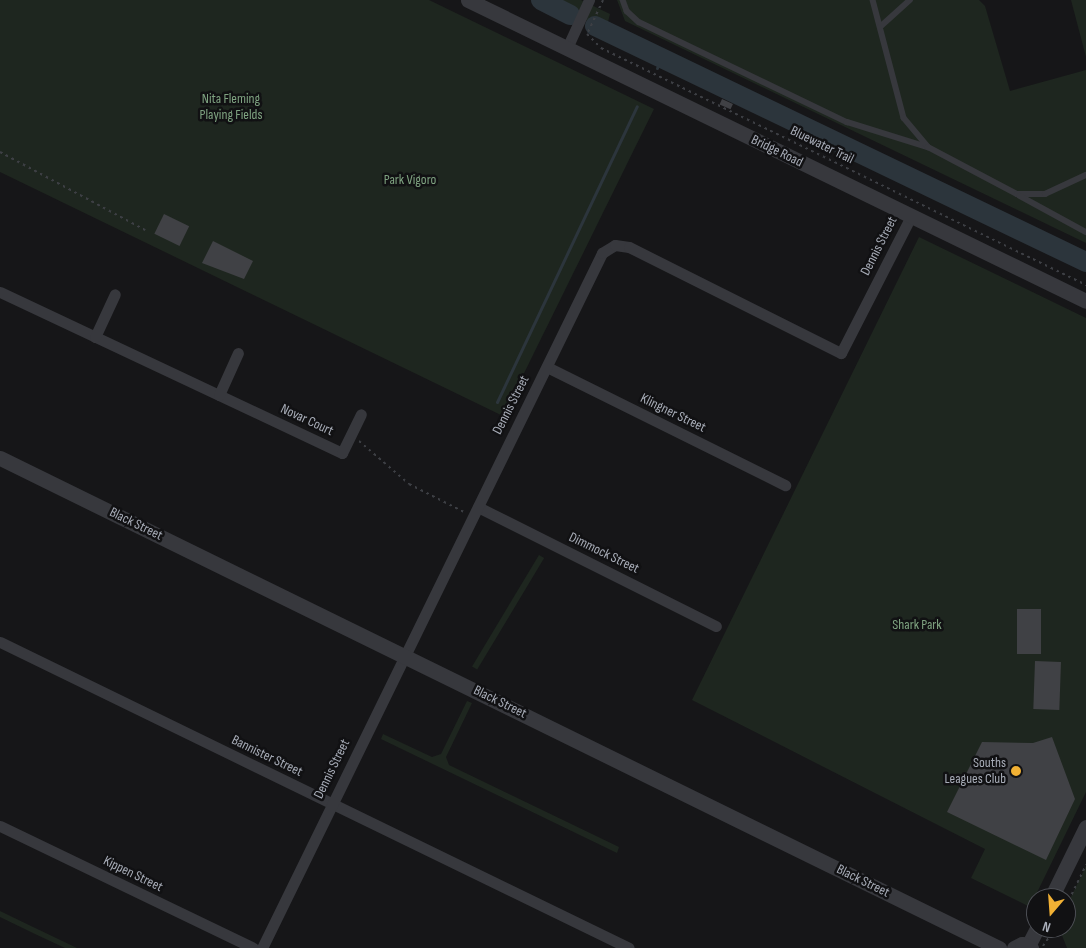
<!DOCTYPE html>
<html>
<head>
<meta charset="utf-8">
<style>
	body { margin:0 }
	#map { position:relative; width:1086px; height:948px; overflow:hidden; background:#161618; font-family:"Sofia Sans Condensed",sans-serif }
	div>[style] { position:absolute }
	.green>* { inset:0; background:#1e261f; transform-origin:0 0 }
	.stream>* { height:3px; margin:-1.5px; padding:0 1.5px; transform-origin:1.5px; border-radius:1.5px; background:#2c353c }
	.river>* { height:20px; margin:-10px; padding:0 10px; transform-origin:10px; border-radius:10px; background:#2c353c }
	.building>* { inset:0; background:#404145; transform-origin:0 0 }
	.path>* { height:2px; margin-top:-1px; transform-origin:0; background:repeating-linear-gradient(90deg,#3d3f44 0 2.5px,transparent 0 6.5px) }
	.service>* { height:5.5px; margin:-2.75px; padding:0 2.75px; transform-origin:2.75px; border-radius:2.75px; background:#37383d }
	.minor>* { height:11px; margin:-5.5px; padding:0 5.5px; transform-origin:5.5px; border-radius:5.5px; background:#37383d }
	.tertiary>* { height:15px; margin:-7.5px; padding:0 7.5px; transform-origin:7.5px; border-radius:7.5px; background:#37383d }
	.dots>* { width:14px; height:14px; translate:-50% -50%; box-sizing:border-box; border:2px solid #111113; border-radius:50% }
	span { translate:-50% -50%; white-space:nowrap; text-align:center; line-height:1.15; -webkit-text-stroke:5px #111113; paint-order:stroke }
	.park-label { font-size:14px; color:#7fa381 }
	.street-label { font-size:14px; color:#a8adb8 }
	.poi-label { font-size:14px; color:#a8adb8 }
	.right { translate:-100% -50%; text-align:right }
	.north { position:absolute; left:1026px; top:888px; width:50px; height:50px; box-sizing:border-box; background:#111113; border:1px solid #4d4f55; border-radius:50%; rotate:198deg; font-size:14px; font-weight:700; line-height:20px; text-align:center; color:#a8adb8 }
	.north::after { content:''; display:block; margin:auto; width:18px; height:22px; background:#f2b134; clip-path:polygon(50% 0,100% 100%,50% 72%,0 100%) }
</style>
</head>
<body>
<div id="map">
	<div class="green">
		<div style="clip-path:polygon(0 0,429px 0,654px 109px,503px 416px,0 172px)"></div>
		<div style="clip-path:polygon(543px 0,581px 0,610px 14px,606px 30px)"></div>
		<div style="clip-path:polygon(617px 0,979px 0,985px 6px,1010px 91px,1086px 70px,1086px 243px,625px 21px)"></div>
		<div style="clip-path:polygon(1071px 0,1086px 0,1086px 57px)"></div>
		<div style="clip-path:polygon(919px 237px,1086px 318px,1086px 792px,1030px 907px,971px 878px,985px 849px,692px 700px)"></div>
		<div style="left:539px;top:555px;width:6px;height:130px;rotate:31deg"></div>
		<div style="clip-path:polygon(467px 701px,472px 703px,446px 757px,449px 765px,619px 847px,617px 853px,381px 739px,383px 734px,432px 757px,441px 754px)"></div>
		<div style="clip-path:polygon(1086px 866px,1086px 948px,1067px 948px,1059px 928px,1066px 928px,1066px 907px)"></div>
		<div style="clip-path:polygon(0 911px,31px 926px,77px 948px,65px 948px,35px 934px,0 917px)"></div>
	</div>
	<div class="stream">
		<div style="left:657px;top:68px;width:11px;rotate:-68deg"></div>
		<div style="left:497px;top:402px;width:327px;rotate:-64.7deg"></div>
	</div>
	<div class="river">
		<div style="left:541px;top:0;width:33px;rotate:27deg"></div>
		<div style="left:595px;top:26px;width:545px;rotate:25.67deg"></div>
	</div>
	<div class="building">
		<div style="left:722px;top:99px;width:12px;height:6px;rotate:24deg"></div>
		<div style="left:164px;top:214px;width:28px;height:22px;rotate:26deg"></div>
		<div style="clip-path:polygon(213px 241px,253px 261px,244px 279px,202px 263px)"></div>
		<div style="left:1017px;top:609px;width:24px;height:45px"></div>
		<div style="left:1035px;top:661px;width:26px;height:48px;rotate:2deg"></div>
		<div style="clip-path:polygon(1052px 737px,1075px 799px,1046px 860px,947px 812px,982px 742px,1033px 743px)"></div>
	</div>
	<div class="path">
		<div style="left:603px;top:0;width:38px;rotate:115deg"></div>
		<div style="left:587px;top:34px;width:20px;rotate:45deg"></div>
		<div style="left:601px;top:48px;width:540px;rotate:26.04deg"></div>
		<div style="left:0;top:152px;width:165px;rotate:28.3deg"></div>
		<div style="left:359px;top:441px;width:66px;rotate:40.7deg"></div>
		<div style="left:409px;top:484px;width:62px;rotate:27deg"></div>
		<div style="left:1066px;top:906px;width:46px;rotate:-64deg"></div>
		<div style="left:1043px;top:946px;width:22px;rotate:-56deg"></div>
	</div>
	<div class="service">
		<div style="left:623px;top:0;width:12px;rotate:70deg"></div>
		<div style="left:627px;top:11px;width:16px;rotate:43deg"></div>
		<div style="left:639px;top:22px;width:231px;rotate:25.7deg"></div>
		<div style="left:847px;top:122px;width:85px;rotate:17.2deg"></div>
		<div style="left:873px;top:0;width:122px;rotate:75.3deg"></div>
		<div style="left:904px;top:118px;width:38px;rotate:50deg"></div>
		<div style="left:928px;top:147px;width:101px;rotate:27.8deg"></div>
		<div style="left:1017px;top:194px;width:28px"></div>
		<div style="left:1045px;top:194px;width:45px;rotate:-24.9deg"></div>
		<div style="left:880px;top:27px;width:40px;rotate:-42deg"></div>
		<div style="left:1020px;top:196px;width:75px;rotate:28.6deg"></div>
	</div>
	<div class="minor">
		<div style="left:567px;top:48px;width:53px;rotate:-65.4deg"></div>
		<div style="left:0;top:292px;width:378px;rotate:25.2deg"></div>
		<div style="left:342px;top:453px;width:43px;rotate:-64deg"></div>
		<div style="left:95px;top:337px;width:47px;rotate:-65.1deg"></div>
		<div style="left:547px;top:367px;width:266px;rotate:26.4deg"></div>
		<div style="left:219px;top:395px;width:46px;rotate:-65.7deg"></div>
		<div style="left:478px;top:507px;width:266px;rotate:26.6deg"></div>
		<div style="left:0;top:642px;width:699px;rotate:25.94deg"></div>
		<div style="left:0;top:826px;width:281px;rotate:25.7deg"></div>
		<div style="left:262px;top:948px;width:774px;rotate:-63.93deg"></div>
		<div style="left:602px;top:253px;width:15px;rotate:-32deg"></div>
		<div style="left:615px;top:245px;width:14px;rotate:8deg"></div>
		<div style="left:629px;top:247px;width:237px;rotate:26.6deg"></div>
		<div style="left:841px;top:353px;width:154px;rotate:-62.9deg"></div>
	</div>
	<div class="tertiary">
		<div style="left:468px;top:0;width:687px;rotate:25.97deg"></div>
		<div style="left:0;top:458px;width:1113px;rotate:26.13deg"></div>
		<div style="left:1051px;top:898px;width:79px;rotate:-63.8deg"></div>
		<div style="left:1028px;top:946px;width:20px;rotate:-63deg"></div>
		<div style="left:1014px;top:948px;width:9px;rotate:-27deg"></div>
		<div style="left:1022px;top:944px;width:10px;rotate:24deg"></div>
	</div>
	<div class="dots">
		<div style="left:1016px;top:771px;background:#f2b134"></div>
	</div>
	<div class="park-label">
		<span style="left:231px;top:107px">Nita Fleming<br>Playing Fields</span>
		<span style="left:410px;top:180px">Park Vigoro</span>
		<span style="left:917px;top:625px">Shark Park</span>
	</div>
	<div class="street-label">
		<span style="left:822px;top:145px;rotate:26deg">Bluewater Trail</span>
		<span style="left:777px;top:151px;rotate:26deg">Bridge Road</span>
		<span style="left:879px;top:246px;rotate:-63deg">Dennis Street</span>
		<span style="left:511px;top:405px;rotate:-63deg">Dennis Street</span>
		<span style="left:673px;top:413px;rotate:26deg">Klingner Street</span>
		<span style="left:307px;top:420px;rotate:25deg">Novar Court</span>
		<span style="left:136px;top:524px;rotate:26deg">Black Street</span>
		<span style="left:604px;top:553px;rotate:26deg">Dimmock Street</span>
		<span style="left:500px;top:702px;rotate:26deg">Black Street</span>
		<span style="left:267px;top:756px;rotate:26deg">Bannister Street</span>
		<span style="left:332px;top:769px;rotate:-64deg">Dennis Street</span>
		<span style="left:133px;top:874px;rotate:26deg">Kippen Street</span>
		<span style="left:863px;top:881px;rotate:26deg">Black Street</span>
	</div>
	<div class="poi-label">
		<span class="right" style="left:1006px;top:771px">Souths<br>Leagues Club</span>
	</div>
	<div class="north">N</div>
</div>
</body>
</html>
